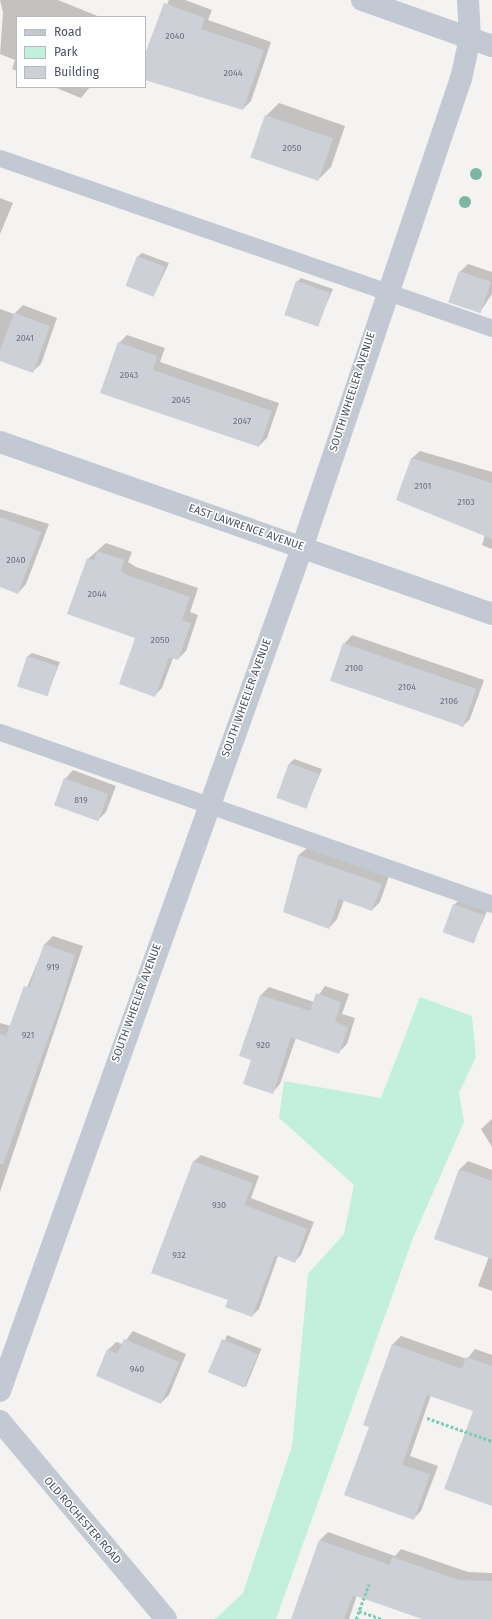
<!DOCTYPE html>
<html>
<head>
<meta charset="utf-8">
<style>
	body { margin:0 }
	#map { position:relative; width:492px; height:1619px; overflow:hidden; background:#f4f3f2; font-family:"Fira Sans",sans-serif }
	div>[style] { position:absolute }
	.green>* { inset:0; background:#c3f0dc }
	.shadow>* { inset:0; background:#0003; transform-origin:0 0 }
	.building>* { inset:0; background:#ced0d7; transform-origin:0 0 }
	.path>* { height:2.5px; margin-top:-1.25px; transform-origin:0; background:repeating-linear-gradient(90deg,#7aceb4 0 3px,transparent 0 5px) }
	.service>* { height:17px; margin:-8.5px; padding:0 8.5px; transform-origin:8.5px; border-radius:8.5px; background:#c3c9d3 }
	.minor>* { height:22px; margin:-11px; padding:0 11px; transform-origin:11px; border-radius:11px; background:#c3c9d3 }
	.tertiary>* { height:22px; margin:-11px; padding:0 11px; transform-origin:11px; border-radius:11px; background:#c3c9d3 }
	.trees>* { width:12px; height:12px; margin:-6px; border-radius:50%; background:#7cb5a2 }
	span { translate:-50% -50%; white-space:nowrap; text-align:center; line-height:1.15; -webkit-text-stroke:3px #fff; paint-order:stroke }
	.number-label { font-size:9px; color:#6b717e }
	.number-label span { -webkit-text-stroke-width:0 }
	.street-label { font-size:11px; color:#4a5160 }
	.legend { position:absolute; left:16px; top:16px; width:130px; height:72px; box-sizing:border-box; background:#fff; border:1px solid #b7b9bf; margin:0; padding:5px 7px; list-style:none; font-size:12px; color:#4a5160 }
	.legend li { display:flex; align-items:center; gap:8px; height:20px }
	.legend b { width:20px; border:1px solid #b7b9bf }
</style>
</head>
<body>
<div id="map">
	<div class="green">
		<div style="clip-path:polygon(420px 997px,472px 1016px,476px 1057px,459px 1093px,464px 1122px,413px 1238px,276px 1619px,215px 1619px,243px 1593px,292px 1446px,308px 1274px,344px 1234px,354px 1185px,279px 1118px,284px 1081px,381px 1098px)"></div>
	</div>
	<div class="shadow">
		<div style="clip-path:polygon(0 0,58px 0,100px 17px,17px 17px,17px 71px,12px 69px,15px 60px,0 54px,3px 13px)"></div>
		<div style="clip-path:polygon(169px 0,185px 0,212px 10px,208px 20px,271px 42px,251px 101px,243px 109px,145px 78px,145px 57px)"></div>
		<div style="clip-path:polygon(54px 87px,90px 87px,81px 98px)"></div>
		<div style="clip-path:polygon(279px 103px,345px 126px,331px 167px,318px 180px,266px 116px)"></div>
		<div style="clip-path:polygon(0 198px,13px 203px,0 234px)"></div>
		<div style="clip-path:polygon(142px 253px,169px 263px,154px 295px,137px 257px)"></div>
		<div style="clip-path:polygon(468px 264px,492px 272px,492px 294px,480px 312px,460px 272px)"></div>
		<div style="clip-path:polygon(301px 278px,333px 289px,317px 326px,297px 282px)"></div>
		<div style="clip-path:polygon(23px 305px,57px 318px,41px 364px,32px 372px,0 360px,0 309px,14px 314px)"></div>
		<div style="clip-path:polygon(127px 335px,165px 348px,160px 362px,279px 403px,267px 438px,259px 446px,101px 393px,119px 343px)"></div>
		<div style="clip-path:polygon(420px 451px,492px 472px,492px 549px,482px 545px,485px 535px,411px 459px)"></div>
		<div style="clip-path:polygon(0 509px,49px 524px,26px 584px,18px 593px,0 586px)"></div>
		<div style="clip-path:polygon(106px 543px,132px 552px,128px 562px,136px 567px,198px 588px,190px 612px,198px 615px,186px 651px,178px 659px,173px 658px,162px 688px,154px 696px,136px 637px,88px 559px)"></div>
		<div style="clip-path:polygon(352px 635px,484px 680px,470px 719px,462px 727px,344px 644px)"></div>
		<div style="clip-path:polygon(32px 653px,60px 662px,47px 695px,27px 657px)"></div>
		<div style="clip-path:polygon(294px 759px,322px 769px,306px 808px,290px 763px)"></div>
		<div style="clip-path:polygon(73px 770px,116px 786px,106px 812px,98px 820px,65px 779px)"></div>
		<div style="clip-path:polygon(308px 847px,389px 876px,380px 902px,372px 910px,344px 900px,337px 919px,329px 928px,284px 912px,299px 855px)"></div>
		<div style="clip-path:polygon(458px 901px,487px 911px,474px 941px,454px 905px)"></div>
		<div style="clip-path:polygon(53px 936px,83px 946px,0 1192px,0 1023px,11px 1026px,45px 944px)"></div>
		<div style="clip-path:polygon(325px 986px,349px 994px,342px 1014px,355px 1018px,347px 1044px,338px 1053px,296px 1038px,280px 1084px,272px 1093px,253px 1059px,240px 1055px,261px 995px,269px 987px,314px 1002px)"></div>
		<div style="clip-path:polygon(492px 1119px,492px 1147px,481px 1129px)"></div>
		<div style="clip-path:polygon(201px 1155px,259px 1176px,251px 1198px,314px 1222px,301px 1255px,294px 1262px,278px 1256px,259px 1309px,252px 1316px,194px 1161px)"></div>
		<div style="clip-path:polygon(468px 1161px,492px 1170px,492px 1236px,435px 1238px,460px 1169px)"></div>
		<div style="clip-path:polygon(492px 1248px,492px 1291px,478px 1286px)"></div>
		<div style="clip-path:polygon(133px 1331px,186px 1354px,169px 1395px,161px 1403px,108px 1350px,116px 1342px,123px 1344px)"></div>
		<div style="left:227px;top:1335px;width:37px;height:41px;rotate:22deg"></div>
		<div style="clip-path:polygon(401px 1336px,467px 1359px,475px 1349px,492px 1355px,492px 1505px,474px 1410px,431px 1395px,410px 1456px,438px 1466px,421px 1511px,413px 1519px,371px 1427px,393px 1344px)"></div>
		<div style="clip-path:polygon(328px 1532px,395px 1556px,401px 1549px,468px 1572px,492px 1573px,492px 1619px,425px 1619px,357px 1595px,349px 1619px,292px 1619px,320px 1540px)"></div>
	</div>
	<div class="building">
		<div style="clip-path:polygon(164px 3px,205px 18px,201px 29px,264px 50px,243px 110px,145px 80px,145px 54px)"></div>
		<div style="left:265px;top:115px;width:72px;height:45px;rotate:19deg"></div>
		<div style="left:137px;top:256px;width:30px;height:32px;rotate:21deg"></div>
		<div style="left:459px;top:271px;width:34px;height:33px;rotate:19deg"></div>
		<div style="left:296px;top:281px;width:36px;height:36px;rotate:19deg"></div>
		<div style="clip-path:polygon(14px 313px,50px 326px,33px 373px,0 361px,0 350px)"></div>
		<div style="clip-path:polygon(118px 342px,157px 356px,153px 370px,272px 411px,259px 447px,100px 393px)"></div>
		<div style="clip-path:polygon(411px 458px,492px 483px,492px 539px,396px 500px)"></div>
		<div style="clip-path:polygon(0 517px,41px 532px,18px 594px,0 587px)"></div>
		<div style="clip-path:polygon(97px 551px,124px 560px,121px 571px,127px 575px,190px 597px,182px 620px,191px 623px,178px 660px,169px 657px,155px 697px,119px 684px,135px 638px,67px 614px,87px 558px,94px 561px)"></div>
		<div style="left:343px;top:643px;width:141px;height:40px;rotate:19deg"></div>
		<div style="left:27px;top:656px;width:32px;height:32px;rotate:18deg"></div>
		<div style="left:289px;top:763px;width:32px;height:37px;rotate:20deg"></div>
		<div style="left:64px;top:778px;width:47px;height:29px;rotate:20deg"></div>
		<div style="clip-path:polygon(298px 855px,382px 884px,372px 911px,339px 899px,329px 929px,283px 912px)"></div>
		<div style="left:453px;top:904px;width:33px;height:30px;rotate:20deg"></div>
		<div style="clip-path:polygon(44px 944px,75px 955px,62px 1000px,3px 1164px,0 1164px,0 1034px,6px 1036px,24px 986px,29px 988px)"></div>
		<div style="clip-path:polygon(316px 993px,341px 1002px,335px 1022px,348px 1027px,339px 1054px,291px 1037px,273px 1094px,243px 1084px,251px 1060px,239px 1056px,260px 995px,310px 1011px)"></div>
		<div style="clip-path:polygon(193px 1161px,253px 1183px,244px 1205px,307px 1229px,295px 1263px,275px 1255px,252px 1317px,225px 1307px,228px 1300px,151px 1273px)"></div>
		<div style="clip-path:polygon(459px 1169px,492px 1181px,492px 1259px,434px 1239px)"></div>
		<div style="clip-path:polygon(124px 1339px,179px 1362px,161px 1404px,96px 1376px,107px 1349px,117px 1354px)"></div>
		<div style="left:222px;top:1339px;width:39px;height:36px;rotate:23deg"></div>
		<div style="clip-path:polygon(392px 1344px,462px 1369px,466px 1357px,492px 1366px,492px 1506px,444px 1489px,473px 1411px,427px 1395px,402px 1465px,430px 1474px,414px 1520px,344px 1495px,369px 1427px,363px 1425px)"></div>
		<div style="clip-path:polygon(319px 1540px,390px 1565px,392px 1557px,459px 1580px,492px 1581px,492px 1619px,422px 1619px,353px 1595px,344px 1619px,291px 1619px)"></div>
	</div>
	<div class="path">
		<div style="left:427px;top:1418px;width:69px;rotate:19.5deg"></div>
		<div style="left:359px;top:1611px;width:24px;rotate:19deg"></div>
		<div style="left:356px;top:1619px;width:37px;rotate:-70deg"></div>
	</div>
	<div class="service">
		<div style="left:0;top:158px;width:521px;rotate:19.06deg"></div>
		<div style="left:0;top:732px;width:521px;rotate:19.27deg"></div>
	</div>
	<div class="minor">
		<div style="left:0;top:442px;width:521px;rotate:19.27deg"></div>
		<div style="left:0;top:1391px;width:895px;rotate:-70.29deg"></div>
		<div style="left:302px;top:548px;width:495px;rotate:-71.3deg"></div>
		<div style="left:461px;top:79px;width:42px;rotate:-77.6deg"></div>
		<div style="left:470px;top:38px;width:38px;rotate:-93deg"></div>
		<div style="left:0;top:1421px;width:258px;rotate:50deg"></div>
	</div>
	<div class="tertiary">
		<div style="left:362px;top:0;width:138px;rotate:19.5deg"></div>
	</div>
	<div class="trees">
		<div style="left:476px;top:174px"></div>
		<div style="left:465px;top:202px"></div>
	</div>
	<div class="number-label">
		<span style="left:175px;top:36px">2040</span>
		<span style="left:233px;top:73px">2044</span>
		<span style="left:292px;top:148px">2050</span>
		<span style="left:25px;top:338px">2041</span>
		<span style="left:129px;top:375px">2043</span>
		<span style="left:181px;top:400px">2045</span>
		<span style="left:242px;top:421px">2047</span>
		<span style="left:423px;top:486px">2101</span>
		<span style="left:466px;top:502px">2103</span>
		<span style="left:16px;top:560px">2040</span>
		<span style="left:97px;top:594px">2044</span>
		<span style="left:160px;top:640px">2050</span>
		<span style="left:354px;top:668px">2100</span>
		<span style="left:407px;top:687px">2104</span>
		<span style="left:449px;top:701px">2106</span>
		<span style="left:81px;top:800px">819</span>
		<span style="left:53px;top:967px">919</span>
		<span style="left:28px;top:1035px">921</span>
		<span style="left:263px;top:1045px">920</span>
		<span style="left:219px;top:1205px">930</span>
		<span style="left:179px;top:1255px">932</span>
		<span style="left:137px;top:1369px">940</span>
	</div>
	<div class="street-label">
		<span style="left:353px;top:392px;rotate:-72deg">SOUTH WHEELER AVENUE</span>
		<span style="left:246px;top:528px;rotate:19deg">EAST LAWRENCE AVENUE</span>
		<span style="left:247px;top:698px;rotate:-70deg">SOUTH WHEELER AVENUE</span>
		<span style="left:137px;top:1003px;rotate:-70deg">SOUTH WHEELER AVENUE</span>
		<span style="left:82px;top:1521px;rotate:49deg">OLD ROCHESTER ROAD</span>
	</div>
	<ul class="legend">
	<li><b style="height:5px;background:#c3c9d3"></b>Road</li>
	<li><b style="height:11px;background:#c3f0dc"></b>Park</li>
	<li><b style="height:11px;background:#ced0d7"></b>Building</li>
	</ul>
</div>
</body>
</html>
